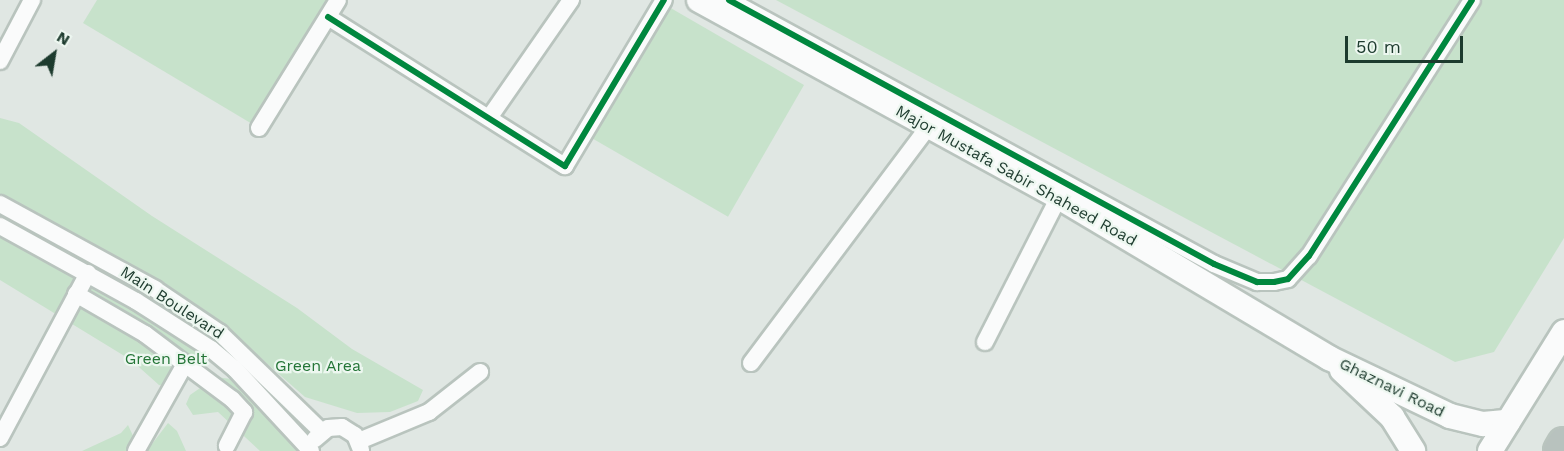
<!DOCTYPE html>
<html>
<head>
<meta charset="utf-8">
<style>
	body { margin:0 }
	#map { position:relative; width:1564px; height:451px; overflow:hidden; background:#e0e7e3; font-family:"Work Sans",sans-serif }
	div>[style] { position:absolute }
	.green>* { inset:0; background:#c7e2cb; transform-origin:0 0 }
	.roads { filter:drop-shadow(2px 0 #b9c4be) drop-shadow(-2px 0 #b9c4be) drop-shadow(0 2px #b9c4be) drop-shadow(0 -2px #b9c4be) }
	.street>* { height:16px; margin:-8px; padding:0 8px; transform-origin:8px; border-radius:8px; background:#fafbfb }
	.secondary>* { height:24px; margin:-12px; padding:0 12px; transform-origin:12px; border-radius:12px; background:#fafbfb }
	.highway>* { height:32px; margin:-16px; padding:0 16px; transform-origin:16px; border-radius:16px; background:#b8c2be }
	.cycleway>* { height:6px; margin:-3px; padding:0 3px; transform-origin:3px; border-radius:3px; background:#00873e }
	span { translate:-50% -50%; white-space:nowrap; text-align:center; line-height:1.15; -webkit-text-stroke:4.5px #edf7f0; paint-order:stroke }
	.street-label { font-size:16px; color:#1d3b2e }
	.park-label { font-size:16px; color:#247537 }
	.north { position:absolute; left:24px; top:24px; width:60px; height:60px; -webkit-text-stroke:4px #edf7f0; paint-order:stroke; rotate:31deg; font-size:16px; font-weight:700; line-height:24px; text-align:center; color:#1d3b2e }
	.north::after { content:''; display:block; margin:auto; width:21px; height:27px; background:#1d3b2e; clip-path:polygon(50% 0,100% 100%,50% 72%,0 100%) }
	.scale { position:absolute; left:1345px; top:36px; width:118px; height:27px; box-sizing:border-box; border:3px solid #1d3b2e; border-top:0; padding-left:8px; font-size:18px; line-height:21px; white-space:nowrap; color:#1d3b2e; -webkit-text-stroke:4px #edf7f0; paint-order:stroke }
</style>
</head>
<body>
<div id="map">
	<div class="green">
		<div style="clip-path:polygon(97px 0,335px 0,259px 128px,83px 23px)"></div>
		<div style="clip-path:polygon(776px 0,1564px 0,1564px 238px,1494px 352px,1455px 362px)"></div>
		<div style="left:662px;top:3px;width:164px;height:152px;rotate:30deg"></div>
		<div style="clip-path:polygon(0 118px,19px 123px,152px 216px,297px 308px,352px 349px,423px 390px,418px 401px,390px 412px,357px 413px,305px 397px,224px 326px,165px 284px,0 194px)"></div>
		<div style="clip-path:polygon(0 235px,161px 327px,198px 351px,201px 361px,171px 387px,159px 385px,131px 360px,0 280px)"></div>
		<div style="clip-path:polygon(216px 377px,231px 379px,241px 385px,300px 451px,260px 451px,218px 412px,193px 415px,186px 404px,190px 395px)"></div>
		<div style="clip-path:polygon(168px 423px,177px 431px,186px 451px,82px 451px,121px 433px,128px 425px,134px 438px,152px 444px)"></div>
	</div>
	<div class="roads">
		<div class="street">
			<div style="left:729px;top:0;width:552px;rotate:28.56deg"></div>
			<div style="left:1214px;top:264px;width:47px;rotate:22.7deg"></div>
			<div style="left:1257px;top:282px;width:17px"></div>
			<div style="left:1274px;top:282px;width:14px;rotate:-12deg"></div>
			<div style="left:1288px;top:279px;width:31px;rotate:-48deg"></div>
			<div style="left:1309px;top:256px;width:303px;rotate:-57.5deg"></div>
			<div style="left:328px;top:17px;width:280px;rotate:32.2deg"></div>
			<div style="left:565px;top:166px;width:193px;rotate:-59.2deg"></div>
			<div style="left:0;top:61px;width:69px;rotate:-62.3deg"></div>
			<div style="left:489px;top:118px;width:144px;rotate:-55.2deg"></div>
			<div style="left:259px;top:128px;width:150px;rotate:-58.3deg"></div>
			<div style="left:0;top:204px;width:177px;rotate:28.7deg"></div>
			<div style="left:155px;top:289px;width:78px;rotate:34.1deg"></div>
			<div style="left:220px;top:333px;width:141px;rotate:44.1deg"></div>
			<div style="left:0;top:226px;width:155px;rotate:28.9deg"></div>
			<div style="left:136px;top:301px;width:89px;rotate:32.6deg"></div>
			<div style="left:211px;top:349px;width:31px;rotate:40deg"></div>
			<div style="left:235px;top:369px;width:112px;rotate:47.2deg"></div>
			<div style="left:76px;top:294px;width:80px;rotate:30.1deg"></div>
			<div style="left:145px;top:334px;width:109px;rotate:36.8deg"></div>
			<div style="left:232px;top:399px;width:18px;rotate:47deg"></div>
			<div style="left:244px;top:412px;width:38px;rotate:117deg"></div>
			<div style="left:985px;top:342px;width:163px;rotate:-63deg"></div>
			<div style="left:751px;top:363px;width:296px;rotate:-53.1deg"></div>
			<div style="left:0;top:438px;width:187px;rotate:-61.9deg"></div>
			<div style="left:315px;top:439px;width:17px;rotate:-40deg"></div>
			<div style="left:328px;top:428px;width:14px;rotate:-4deg"></div>
			<div style="left:342px;top:427px;width:15px;rotate:32deg"></div>
			<div style="left:355px;top:435px;width:16px;rotate:68deg"></div>
			<div style="left:359px;top:441px;width:76px;rotate:-22.5deg"></div>
			<div style="left:429px;top:412px;width:65px;rotate:-38.1deg"></div>
			<div style="left:136px;top:451px;width:100px;rotate:-60.6deg"></div>
		</div>
		<div class="secondary">
			<div style="left:699px;top:0;width:410px;rotate:28.7deg"></div>
			<div style="left:1059px;top:197px;width:314px;rotate:30.8deg"></div>
			<div style="left:1329px;top:358px;width:134px;rotate:25.6deg"></div>
			<div style="left:1450px;top:416px;width:34px;rotate:14deg"></div>
			<div style="left:1483px;top:424px;width:25px;rotate:-5deg"></div>
			<div style="left:1342px;top:370px;width:69px;rotate:43.2deg"></div>
			<div style="left:1392px;top:417px;width:40px;rotate:58deg"></div>
			<div style="left:1490px;top:451px;width:140px;rotate:-58.1deg"></div>
		</div>
		<div class="highway">
			<div style="left:1560px;top:451px;width:8px;rotate:-60deg"></div>
		</div>
	</div>
	<div class="cycleway">
		<div style="left:729px;top:0;width:552px;rotate:28.56deg"></div>
		<div style="left:1214px;top:264px;width:47px;rotate:22.7deg"></div>
		<div style="left:1257px;top:282px;width:17px"></div>
		<div style="left:1274px;top:282px;width:14px;rotate:-12deg"></div>
		<div style="left:1288px;top:279px;width:31px;rotate:-48deg"></div>
		<div style="left:1309px;top:256px;width:303px;rotate:-57.5deg"></div>
		<div style="left:328px;top:17px;width:280px;rotate:32.2deg"></div>
		<div style="left:565px;top:166px;width:193px;rotate:-59.2deg"></div>
	</div>
	<div class="street-label">
		<span style="left:1016px;top:176px;rotate:29deg">Major Mustafa Sabir Shaheed Road</span>
		<span style="left:172px;top:303px;rotate:33deg">Main Boulevard</span>
		<span style="left:1392px;top:388px;rotate:26deg">Ghaznavi Road</span>
	</div>
	<div class="park-label">
		<span style="left:166px;top:359px">Green Belt</span>
		<span style="left:318px;top:366px">Green Area</span>
	</div>
	<div class="north">N</div>
	<div class="scale">50 m</div>
</div>
</body>
</html>
